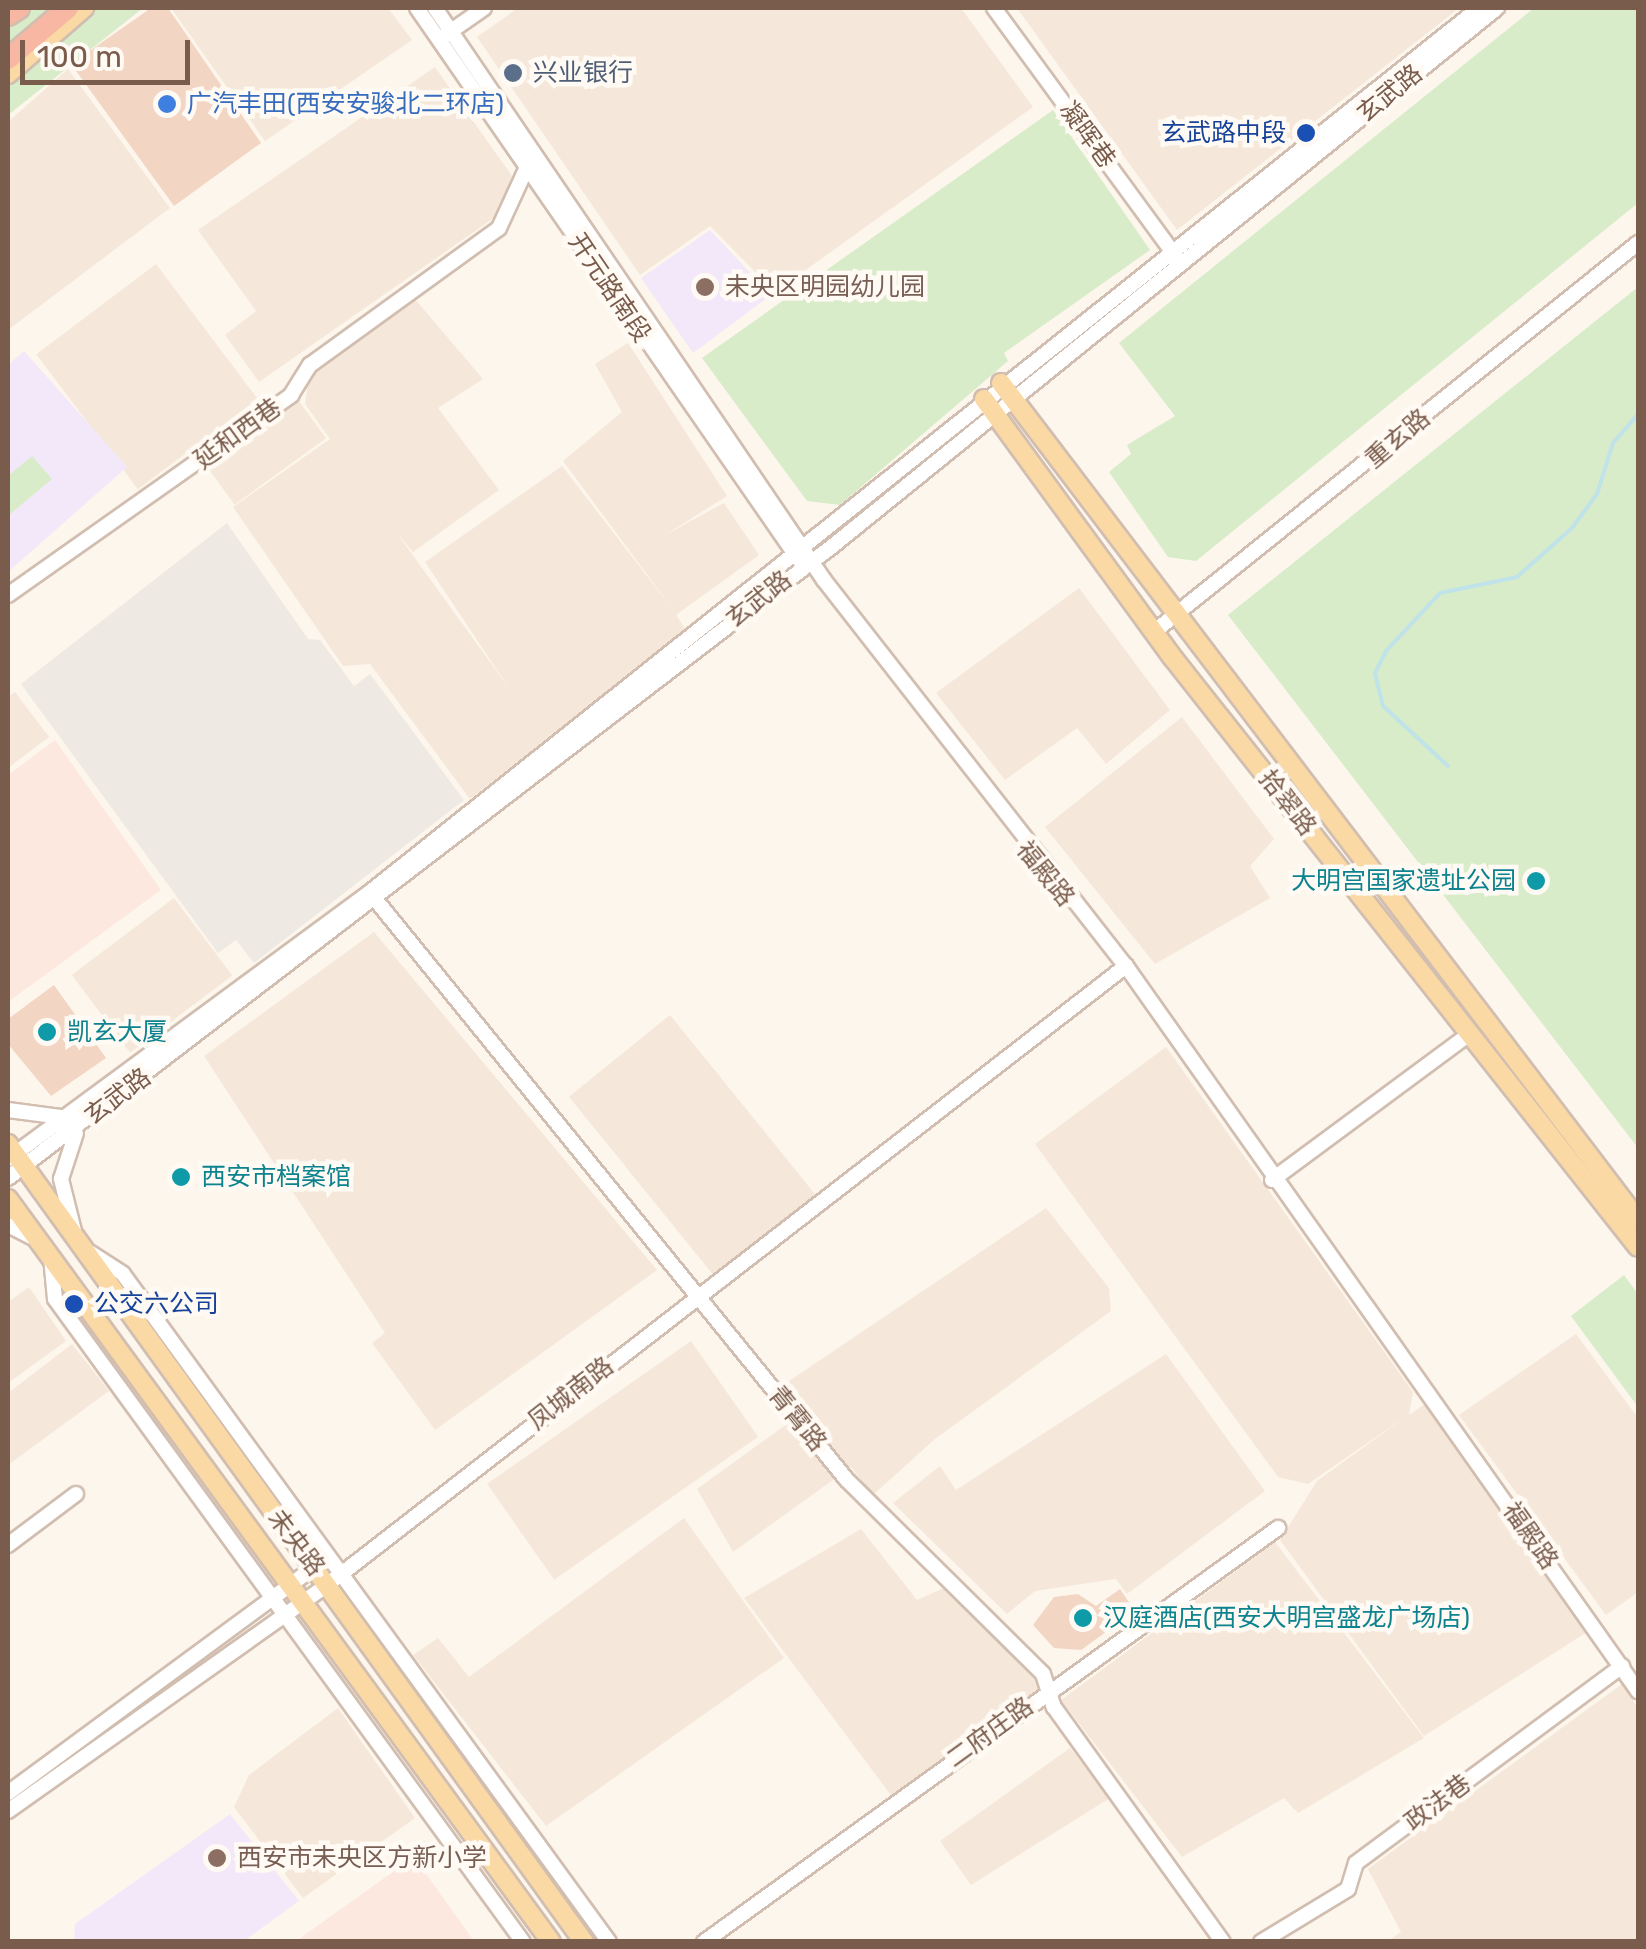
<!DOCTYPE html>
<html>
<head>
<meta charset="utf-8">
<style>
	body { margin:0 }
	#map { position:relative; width:1646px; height:1949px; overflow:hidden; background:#fdf6ec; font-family:Rubik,"Noto Sans SC",sans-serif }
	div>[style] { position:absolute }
	.residential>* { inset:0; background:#f5e8da; transform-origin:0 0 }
	.commercial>* { inset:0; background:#fde8e0 }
	.industrial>* { inset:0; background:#efe9e4 }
	.education>* { inset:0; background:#f3e8fa }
	.green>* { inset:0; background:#d8ecc9 }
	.stream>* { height:4px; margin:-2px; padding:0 2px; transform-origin:2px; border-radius:2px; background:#bfe3e8 }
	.building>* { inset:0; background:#f3d5c3 }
	.roads { filter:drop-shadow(2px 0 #d1beb0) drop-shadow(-2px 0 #d1beb0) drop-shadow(0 2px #d1beb0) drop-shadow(0 -2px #d1beb0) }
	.minor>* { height:14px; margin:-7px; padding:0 7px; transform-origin:7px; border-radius:7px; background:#fff }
	.major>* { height:18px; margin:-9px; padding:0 9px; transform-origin:9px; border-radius:9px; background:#fbd9a5 }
	.highway>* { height:20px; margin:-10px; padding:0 10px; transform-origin:10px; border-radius:10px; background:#f7b7a3 }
	.dots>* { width:28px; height:28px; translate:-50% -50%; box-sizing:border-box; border:5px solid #fffaf3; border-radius:50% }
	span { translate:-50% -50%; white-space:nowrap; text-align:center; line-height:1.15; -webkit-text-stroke:9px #fffaf3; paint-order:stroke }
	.service-label { font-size:25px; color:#4e5e75 }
	.left { translate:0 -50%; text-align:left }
	.street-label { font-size:25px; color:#7a5c4d }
	.shop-label { font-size:25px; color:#366cbe }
	.transit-label { font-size:25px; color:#164399 }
	.right { translate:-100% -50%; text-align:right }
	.education-label { font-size:25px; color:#785e54 }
	.culture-label { font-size:25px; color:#0d838f }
	.frame { position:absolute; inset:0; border:10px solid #7a5c4d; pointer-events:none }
	.scale { position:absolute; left:20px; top:40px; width:170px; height:45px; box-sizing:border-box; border:5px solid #7a5c4d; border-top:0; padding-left:12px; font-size:30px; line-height:35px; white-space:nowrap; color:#7a5c4d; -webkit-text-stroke:8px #fffaf3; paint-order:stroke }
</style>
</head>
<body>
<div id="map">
	<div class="residential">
		<div style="clip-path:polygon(171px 8px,388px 8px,412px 40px,265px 141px)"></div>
		<div style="clip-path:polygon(518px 8px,961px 8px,1033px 107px,775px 292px,710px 226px,640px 275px,477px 37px)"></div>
		<div style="clip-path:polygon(1017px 8px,1459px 8px,1177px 230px)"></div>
		<div style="clip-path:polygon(435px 67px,512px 176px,498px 215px,259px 382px,225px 335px,256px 311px,198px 230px)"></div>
		<div style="clip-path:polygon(68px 69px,170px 208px,8px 330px,8px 122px)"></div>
		<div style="left:156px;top:264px;width:169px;height:150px;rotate:53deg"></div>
		<div style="clip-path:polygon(414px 298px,483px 379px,438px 408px,499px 490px,413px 552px,396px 532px,511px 691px,425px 562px,562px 466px,674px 611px,563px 461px,622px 412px,595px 364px,628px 343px,727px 496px,665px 535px,724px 503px,759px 555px,676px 615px,686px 630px,470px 799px,370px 664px,343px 666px,233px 507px,330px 439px,305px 404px,309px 376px)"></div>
		<div style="left:299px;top:401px;width:46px;height:113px;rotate:54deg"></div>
		<div style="clip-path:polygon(1079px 588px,1170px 710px,1106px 764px,1077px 728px,1005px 780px,936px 693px)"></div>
		<div style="clip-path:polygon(15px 692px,49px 737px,8px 768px,8px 697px)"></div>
		<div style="clip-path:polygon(1182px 717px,1274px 839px,1250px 866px,1270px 898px,1155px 964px,1045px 827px)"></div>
		<div style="left:174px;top:898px;width:97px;height:128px;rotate:53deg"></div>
		<div style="clip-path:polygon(374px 932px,657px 1270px,435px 1430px,372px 1343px,385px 1333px,204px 1056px)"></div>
		<div style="left:670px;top:1015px;width:236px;height:130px;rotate:51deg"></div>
		<div style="clip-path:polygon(1166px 1047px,1413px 1392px,1409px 1415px,1425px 1404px,1587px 1632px,1424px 1736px,1280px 1540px,1317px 1481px,1408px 1415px,1308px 1484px,1278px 1477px,1035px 1144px)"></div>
		<div style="clip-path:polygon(1046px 1208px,1109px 1288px,1111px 1311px,935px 1439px,873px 1495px,851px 1467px,733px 1552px,697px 1489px,809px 1408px,789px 1381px)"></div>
		<div style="clip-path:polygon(29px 1287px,66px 1341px,8px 1383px,8px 1302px)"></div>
		<div style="clip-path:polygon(1576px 1334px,1638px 1418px,1638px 1592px,1606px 1615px,1459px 1415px)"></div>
		<div style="left:691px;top:1341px;width:117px;height:249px;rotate:55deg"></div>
		<div style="clip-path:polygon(72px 1344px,109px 1391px,8px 1465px,8px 1393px)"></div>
		<div style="clip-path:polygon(1166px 1354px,1265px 1491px,1127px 1594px,1116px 1579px,1035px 1591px,1007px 1614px,893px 1503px,940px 1466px,956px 1490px)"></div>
		<div style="clip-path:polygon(684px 1518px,784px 1658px,546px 1826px,413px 1655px,438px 1638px,469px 1677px)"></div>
		<div style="clip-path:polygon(861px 1529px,917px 1600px,946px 1587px,1043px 1689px,893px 1798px,744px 1598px)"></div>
		<div style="clip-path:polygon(1275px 1542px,1424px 1738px,1298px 1813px,1284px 1798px,1182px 1857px,1061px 1700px)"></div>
		<div style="clip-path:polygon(1622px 1684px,1638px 1708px,1638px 1941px,1388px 1941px,1401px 1932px,1368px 1869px)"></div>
		<div style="clip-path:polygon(338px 1708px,415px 1818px,303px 1898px,234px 1807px,249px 1775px)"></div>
		<div style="clip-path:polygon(1070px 1748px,1110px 1798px,971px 1885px,940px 1841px)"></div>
	</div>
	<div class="commercial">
		<div style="clip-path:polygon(55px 740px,161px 890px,8px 1002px,8px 775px)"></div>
		<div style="clip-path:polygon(414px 1857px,474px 1941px,296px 1941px)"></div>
	</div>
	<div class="industrial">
		<div style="clip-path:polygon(227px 523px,308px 639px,320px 640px,354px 686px,370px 674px,464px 800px,254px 963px,236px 940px,218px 953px,21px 684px)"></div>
	</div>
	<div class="education">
		<div style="clip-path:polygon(710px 230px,771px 295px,693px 353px,641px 278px)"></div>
		<div style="clip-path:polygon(24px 351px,127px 467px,8px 572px,8px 365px)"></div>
		<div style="clip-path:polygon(230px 1814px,299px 1901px,244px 1941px,74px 1941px,75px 1924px)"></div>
	</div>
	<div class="green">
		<div style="clip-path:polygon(8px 8px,143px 8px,8px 115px)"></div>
		<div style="clip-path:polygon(1534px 8px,1638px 8px,1638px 203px,1196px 561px,1168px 557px,1109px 472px,1131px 454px,1127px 445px,1175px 416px,1119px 343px)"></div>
		<div style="clip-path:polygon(1053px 110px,1150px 250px,1004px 353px,1008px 361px,840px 505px,807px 501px,702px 358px)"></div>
		<div style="clip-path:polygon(1638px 287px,1638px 1148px,1228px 615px)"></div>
		<div style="clip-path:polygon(32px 456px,52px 479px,8px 516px,8px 476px)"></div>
		<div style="clip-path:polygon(1624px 1275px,1638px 1294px,1638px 1407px,1571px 1316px)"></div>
	</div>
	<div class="stream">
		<div style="left:1448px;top:766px;width:88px;rotate:-137.3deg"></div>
		<div style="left:1383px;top:706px;width:34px;rotate:-104deg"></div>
		<div style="left:1375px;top:673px;width:25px;rotate:-63deg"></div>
		<div style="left:1386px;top:651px;width:79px;rotate:-47deg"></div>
		<div style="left:1440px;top:593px;width:79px;rotate:-11.7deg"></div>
		<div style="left:1517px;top:577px;width:74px;rotate:-41.7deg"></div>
		<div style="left:1572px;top:528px;width:42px;rotate:-53.7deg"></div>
		<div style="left:1597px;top:494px;width:53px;rotate:-72.6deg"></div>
		<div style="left:1613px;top:443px;width:38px;rotate:-49deg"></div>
	</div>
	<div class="building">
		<div style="clip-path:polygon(151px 8px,168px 8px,261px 143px,174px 206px,71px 64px)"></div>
		<div style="clip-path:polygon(54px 985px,106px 1058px,51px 1096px,8px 1044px,8px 1019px)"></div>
		<div style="clip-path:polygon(1120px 1589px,1135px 1611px,1081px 1650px,1054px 1648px,1033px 1625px,1054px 1597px,1078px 1594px,1096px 1606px)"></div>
	</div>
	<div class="roads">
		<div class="minor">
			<div style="left:417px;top:8px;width:671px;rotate:55.32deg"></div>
			<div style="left:435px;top:8px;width:692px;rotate:55.78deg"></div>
			<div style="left:824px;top:580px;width:490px;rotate:52deg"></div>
			<div style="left:1126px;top:966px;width:888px;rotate:54.77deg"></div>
			<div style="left:994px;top:8px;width:310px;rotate:53.8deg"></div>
			<div style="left:444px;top:36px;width:49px;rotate:-35deg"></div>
			<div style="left:8px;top:595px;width:347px;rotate:-35.2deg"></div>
			<div style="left:291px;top:395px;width:36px;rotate:-58deg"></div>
			<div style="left:310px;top:365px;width:233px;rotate:-35.9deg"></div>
			<div style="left:499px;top:228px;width:67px;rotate:-65.3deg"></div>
			<div style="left:1155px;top:631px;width:620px;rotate:-38.78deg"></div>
			<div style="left:371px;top:894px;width:754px;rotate:50.92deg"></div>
			<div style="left:846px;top:1479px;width:277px;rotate:44.7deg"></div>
			<div style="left:1043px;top:1674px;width:35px;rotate:72deg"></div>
			<div style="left:1054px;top:1707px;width:289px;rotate:54.3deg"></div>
			<div style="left:8px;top:1110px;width:53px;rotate:7.5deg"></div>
			<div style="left:8px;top:1159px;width:450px;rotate:-36.4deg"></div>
			<div style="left:370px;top:892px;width:1418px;rotate:-38.56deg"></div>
			<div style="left:8px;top:1178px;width:1042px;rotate:-37.47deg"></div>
			<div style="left:835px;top:544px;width:852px;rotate:-39deg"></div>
			<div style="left:1272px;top:1180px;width:244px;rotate:-36.5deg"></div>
			<div style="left:8px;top:1225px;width:29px;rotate:27deg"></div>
			<div style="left:74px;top:1231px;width:54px;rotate:-104deg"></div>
			<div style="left:61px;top:1179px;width:48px;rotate:-71.9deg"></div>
			<div style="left:91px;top:1253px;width:38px;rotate:33deg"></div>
			<div style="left:123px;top:1274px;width:826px;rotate:53.96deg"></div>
			<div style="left:51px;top:1257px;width:42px;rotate:84.6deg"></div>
			<div style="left:55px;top:1299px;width:795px;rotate:53.95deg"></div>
			<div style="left:8px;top:1545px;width:85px;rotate:-36.9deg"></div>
			<div style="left:8px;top:1793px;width:380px;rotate:-36.4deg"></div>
			<div style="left:8px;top:1811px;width:391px;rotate:-35.3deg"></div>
			<div style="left:327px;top:1585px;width:1011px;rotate:-37.77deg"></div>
			<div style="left:704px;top:1942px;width:708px;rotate:-35.8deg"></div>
			<div style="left:1261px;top:1942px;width:102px;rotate:-31.3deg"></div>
			<div style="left:1348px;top:1889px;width:27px;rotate:-73deg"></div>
			<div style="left:1356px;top:1863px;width:331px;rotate:-36.5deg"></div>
		</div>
		<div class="major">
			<div style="left:8px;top:74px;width:101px;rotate:-41deg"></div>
			<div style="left:1001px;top:383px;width:1052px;rotate:52.73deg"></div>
			<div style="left:984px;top:399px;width:321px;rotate:53.9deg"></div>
			<div style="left:1173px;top:658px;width:750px;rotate:51.71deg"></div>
			<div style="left:8px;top:1144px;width:984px;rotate:54.18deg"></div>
			<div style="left:8px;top:1199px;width:920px;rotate:53.84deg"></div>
		</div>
		<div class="highway">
			<div style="left:8px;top:15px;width:13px;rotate:-32deg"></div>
			<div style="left:8px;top:59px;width:79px;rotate:-40.4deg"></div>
		</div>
	</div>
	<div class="dots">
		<div style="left:513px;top:73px;background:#5c6f8a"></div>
		<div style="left:167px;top:104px;background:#3f7fe0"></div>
		<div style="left:1306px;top:133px;background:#1a4fb4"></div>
		<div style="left:705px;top:287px;background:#8d6e63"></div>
		<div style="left:1536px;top:881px;background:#0f9aa8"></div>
		<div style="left:47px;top:1032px;background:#0f9aa8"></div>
		<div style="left:181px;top:1177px;background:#0f9aa8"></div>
		<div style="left:74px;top:1304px;background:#1a4fb4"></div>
		<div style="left:1083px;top:1618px;background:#0f9aa8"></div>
		<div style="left:217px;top:1858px;background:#8d6e63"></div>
	</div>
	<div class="service-label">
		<span class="left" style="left:533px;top:73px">兴业银行</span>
	</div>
	<div class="street-label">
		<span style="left:1390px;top:94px;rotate:-39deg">玄武路</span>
		<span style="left:1087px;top:135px;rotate:54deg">凝晖巷</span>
		<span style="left:609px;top:288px;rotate:56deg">开元路南段</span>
		<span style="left:238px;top:434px;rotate:-36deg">延和西巷</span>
		<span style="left:1398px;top:439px;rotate:-40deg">重玄路</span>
		<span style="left:759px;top:600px;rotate:-38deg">玄武路</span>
		<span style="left:1287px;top:803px;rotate:52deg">拾翠路</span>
		<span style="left:1045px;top:874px;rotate:51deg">福殿路</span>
		<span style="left:118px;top:1097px;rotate:-37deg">玄武路</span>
		<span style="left:571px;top:1394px;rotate:-38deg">凤城南路</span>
		<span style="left:797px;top:1419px;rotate:51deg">青霄路</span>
		<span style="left:1530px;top:1536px;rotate:55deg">福殿路</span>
		<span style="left:296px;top:1543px;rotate:53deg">未央路</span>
		<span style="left:990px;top:1733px;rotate:-36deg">二府庄路</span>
		<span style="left:1438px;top:1803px;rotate:-37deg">政法巷</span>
	</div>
	<div class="shop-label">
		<span class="left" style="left:187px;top:104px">广汽丰田(西安安骏北二环店)</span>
	</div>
	<div class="transit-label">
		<span class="right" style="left:1286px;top:133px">玄武路中段</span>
		<span class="left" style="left:94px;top:1304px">公交六公司</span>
	</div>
	<div class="education-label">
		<span class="left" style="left:725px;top:287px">未央区明园幼儿园</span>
		<span class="left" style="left:237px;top:1858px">西安市未央区方新小学</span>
	</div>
	<div class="culture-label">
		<span class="right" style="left:1516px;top:881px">大明宫国家遗址公园</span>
		<span class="left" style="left:67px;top:1032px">凯玄大厦</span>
		<span class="left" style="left:201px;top:1177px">西安市档案馆</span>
		<span class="left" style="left:1103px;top:1618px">汉庭酒店(西安大明宫盛龙广场店)</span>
	</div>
	<div class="frame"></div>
	<div class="scale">100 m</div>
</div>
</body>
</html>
